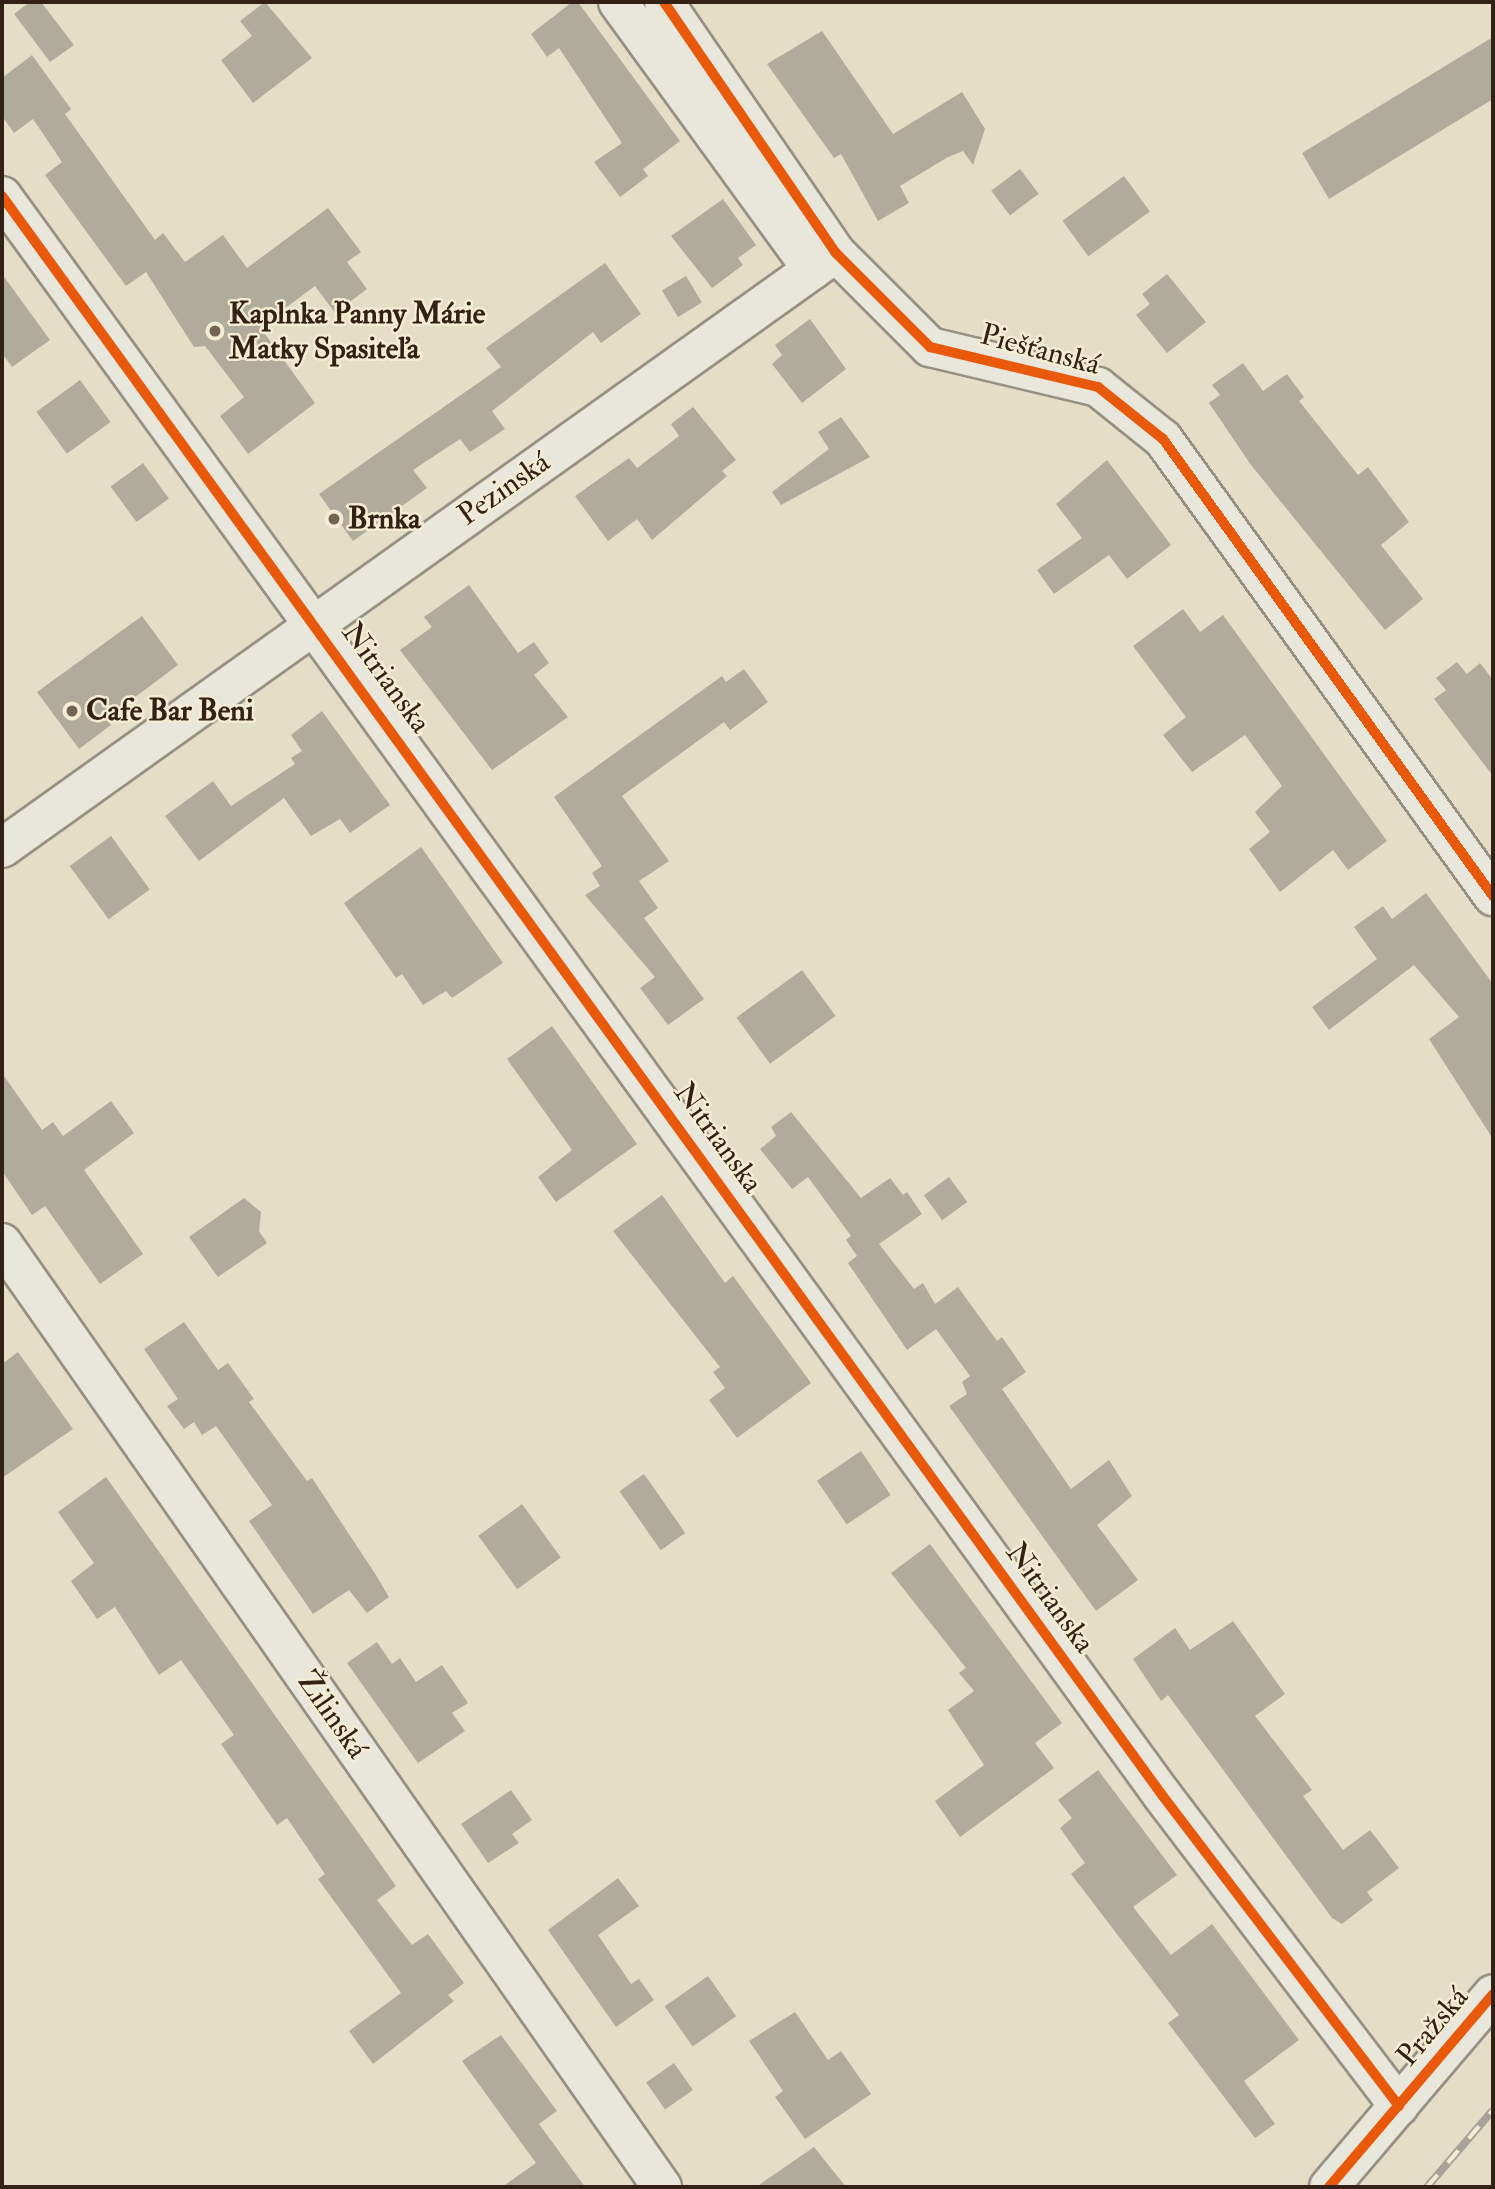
<!DOCTYPE html>
<html>
<head>
<meta charset="utf-8">
<style>
	body { margin:0 }
	#map { position:relative; width:1495px; height:2189px; overflow:hidden; background:#e4dec7; font-family:"IM FELL Double Pica",serif }
	div>[style] { position:absolute }
	.building>* { inset:0; background:#b1ab9c; transform-origin:0 0 }
	.roads { filter:drop-shadow(2px 0 #969082) drop-shadow(-2px 0 #969082) drop-shadow(0 2px #969082) drop-shadow(0 -2px #969082) }
	.minor>* { height:38px; margin:-19px; padding:0 19px; transform-origin:19px; border-radius:19px; background:#e9e6db }
	.rail>* { height:8px; margin-top:-4px; transform-origin:0; background:repeating-linear-gradient(90deg,#f5edd3 0 16px,#a8a39a 0 32px); box-sizing:border-box; border-block:2px solid #a8a39a }
	.cycleway>* { height:10px; margin:-5px; padding:0 5px; transform-origin:5px; border-radius:5px; background:#e8590c }
	.dots>* { width:19px; height:19px; translate:-50% -50%; box-sizing:border-box; border:4px solid #f5edd3; border-radius:50% }
	span { translate:-50% -50%; white-space:nowrap; text-align:center; line-height:1.15; -webkit-text-stroke:5px #f5edd3; paint-order:stroke }
	.poi-label { font-size:30px; color:#342115; font-weight:700 }
	.left { translate:0 -50%; text-align:left }
	.street-label { font-size:30px; color:#342115 }
	.frame { position:absolute; inset:0; border:4px solid #342115; pointer-events:none }
</style>
</head>
<body>
<div id="map">
	<div class="building">
		<div style="clip-path:polygon(30px 2px,41px 2px,74px 45px,50px 62px,14px 14px)"></div>
		<div style="clip-path:polygon(265px 2px,312px 58px,253px 103px,221px 60px,252px 36px,240px 21px)"></div>
		<div style="clip-path:polygon(572px 2px,578px 2px,680px 141px,643px 169px,648px 176px,620px 197px,594px 162px,622px 143px,559px 48px,547px 57px,531px 34px)"></div>
		<div style="clip-path:polygon(822px 31px,893px 134px,962px 92px,985px 129px,973px 165px,963px 151px,948px 157px,900px 186px,909px 203px,878px 221px,841px 154px,834px 158px,767px 64px)"></div>
		<div style="clip-path:polygon(1493px 37px,1493px 99px,1329px 199px,1302px 153px)"></div>
		<div style="clip-path:polygon(32px 55px,71px 109px,65px 114px,155px 240px,163px 233px,185px 262px,223px 235px,247px 268px,328px 208px,361px 252px,347px 262px,367px 289px,335px 313px,315px 286px,260px 327px,315px 403px,248px 454px,220px 416px,244px 397px,205px 346px,194px 347px,146px 272px,126px 286px,45px 175px,62px 162px,33px 119px,14px 133px,2px 116px,2px 78px)"></div>
		<div style="left:1020px;top:169px;width:31px;height:36px;rotate:53deg"></div>
		<div style="left:1124px;top:176px;width:44px;height:76px;rotate:54deg"></div>
		<div style="clip-path:polygon(723px 199px,756px 245px,738px 258px,743px 265px,712px 288px,671px 236px)"></div>
		<div style="clip-path:polygon(605px 263px,641px 314px,601px 343px,593px 332px,492px 411px,505px 429px,470px 452px,460px 439px,413px 470px,427px 488px,353px 541px,319px 494px,501px 367px,486px 348px)"></div>
		<div style="clip-path:polygon(2px 274px,50px 340px,12px 367px,2px 353px)"></div>
		<div style="clip-path:polygon(1167px 274px,1206px 322px,1167px 353px,1136px 315px,1150px 304px,1142px 294px)"></div>
		<div style="left:686px;top:276px;width:31px;height:28px;rotate:59deg"></div>
		<div style="clip-path:polygon(810px 319px,846px 369px,802px 403px,772px 364px,782px 355px,775px 345px)"></div>
		<div style="clip-path:polygon(1243px 363px,1263px 391px,1287px 374px,1304px 397px,1299px 401px,1358px 475px,1368px 467px,1409px 522px,1381px 545px,1423px 599px,1385px 630px,1251px 465px,1209px 403px,1220px 395px,1212px 385px)"></div>
		<div style="left:80px;top:380px;width:52px;height:54px;rotate:54deg"></div>
		<div style="clip-path:polygon(693px 407px,736px 460px,722px 471px,727px 476px,652px 540px,637px 519px,608px 541px,575px 496px,629px 458px,637px 468px,679px 436px,671px 424px)"></div>
		<div style="clip-path:polygon(841px 417px,870px 457px,781px 505px,772px 492px,829px 449px,818px 432px)"></div>
		<div style="clip-path:polygon(1107px 460px,1171px 545px,1127px 579px,1109px 555px,1054px 594px,1037px 570px,1082px 538px,1056px 504px)"></div>
		<div style="left:143px;top:463px;width:44px;height:40px;rotate:54deg"></div>
		<div style="clip-path:polygon(469px 585px,518px 653px,534px 642px,549px 663px,534px 675px,568px 717px,492px 770px,400px 650px,432px 627px,424px 617px)"></div>
		<div style="clip-path:polygon(1183px 609px,1200px 632px,1223px 615px,1387px 841px,1348px 870px,1333px 850px,1280px 892px,1249px 849px,1270px 832px,1255px 812px,1282px 786px,1245px 735px,1192px 772px,1163px 735px,1186px 717px,1133px 646px)"></div>
		<div style="clip-path:polygon(142px 616px,178px 665px,106px 719px,111px 725px,79px 749px,37px 692px)"></div>
		<div style="clip-path:polygon(1457px 662px,1467px 674px,1480px 663px,1493px 680px,1493px 776px,1434px 699px,1446px 690px,1436px 678px)"></div>
		<div style="clip-path:polygon(744px 669px,768px 702px,730px 730px,724px 722px,622px 796px,669px 861px,639px 881px,658px 908px,644px 918px,704px 999px,668px 1025px,640px 988px,655px 977px,585px 895px,600px 886px,592px 873px,602px 866px,554px 797px,722px 676px,726px 682px)"></div>
		<div style="clip-path:polygon(322px 711px,390px 805px,350px 833px,340px 819px,311px 836px,284px 798px,199px 861px,165px 816px,213px 781px,231px 806px,295px 764px,291px 758px,302px 751px,291px 735px)"></div>
		<div style="left:111px;top:836px;width:66px;height:51px;rotate:54deg"></div>
		<div style="clip-path:polygon(421px 847px,503px 963px,452px 998px,446px 991px,423px 1005px,402px 974px,396px 978px,344px 903px)"></div>
		<div style="clip-path:polygon(1426px 893px,1493px 984px,1493px 1139px,1429px 1039px,1459px 1017px,1414px 965px,1329px 1030px,1312px 1007px,1377px 959px,1354px 927px,1383px 906px,1392px 919px)"></div>
		<div style="left:802px;top:970px;width:57px;height:81px;rotate:54deg"></div>
		<div style="clip-path:polygon(552px 1026px,637px 1144px,556px 1202px,538px 1177px,572px 1150px,507px 1059px)"></div>
		<div style="clip-path:polygon(2px 1073px,42px 1130px,53px 1122px,63px 1136px,111px 1101px,134px 1133px,84px 1170px,143px 1254px,100px 1284px,45px 1206px,32px 1215px,2px 1171px)"></div>
		<div style="clip-path:polygon(791px 1112px,861px 1198px,890px 1178px,903px 1195px,907px 1192px,922px 1214px,879px 1244px,914px 1289px,923px 1283px,935px 1304px,958px 1287px,997px 1341px,1002px 1337px,1026px 1372px,1002px 1389px,1071px 1489px,1109px 1460px,1132px 1496px,1097px 1525px,1138px 1580px,1096px 1611px,949px 1406px,967px 1394px,962px 1382px,970px 1376px,936px 1329px,907px 1350px,848px 1263px,857px 1256px,846px 1240px,851px 1236px,808px 1177px,792px 1189px,760px 1149px,776px 1136px,771px 1127px)"></div>
		<div style="left:949px;top:1177px;width:31px;height:31px;rotate:54deg"></div>
		<div style="clip-path:polygon(662px 1195px,725px 1283px,733px 1276px,811px 1383px,737px 1438px,709px 1400px,725px 1388px,713px 1372px,720px 1367px,613px 1231px)"></div>
		<div style="clip-path:polygon(244px 1198px,261px 1212px,259px 1231px,267px 1243px,218px 1277px,189px 1237px)"></div>
		<div style="clip-path:polygon(184px 1322px,218px 1370px,228px 1363px,254px 1399px,249px 1402px,307px 1481px,312px 1478px,374px 1572px,389px 1597px,367px 1613px,349px 1590px,313px 1614px,249px 1521px,272px 1505px,216px 1426px,202px 1435px,194px 1422px,184px 1429px,167px 1406px,178px 1399px,144px 1349px)"></div>
		<div style="clip-path:polygon(18px 1352px,73px 1429px,2px 1478px,2px 1364px)"></div>
		<div style="left:861px;top:1451px;width:53px;height:53px;rotate:56deg"></div>
		<div style="left:644px;top:1474px;width:72px;height:30px;rotate:55deg"></div>
		<div style="clip-path:polygon(106px 1477px,396px 1886px,377px 1900px,412px 1945px,428px 1934px,464px 1983px,448px 1995px,454px 2001px,373px 2064px,349px 2031px,401px 1993px,318px 1879px,325px 1874px,287px 1818px,277px 1825px,221px 1744px,234px 1735px,181px 1660px,159px 1675px,115px 1607px,97px 1619px,71px 1581px,94px 1563px,58px 1512px)"></div>
		<div style="left:522px;top:1504px;width:66px;height:54px;rotate:54deg"></div>
		<div style="clip-path:polygon(930px 1544px,1062px 1723px,1035px 1743px,1054px 1768px,960px 1837px,935px 1801px,984px 1765px,948px 1710px,974px 1691px,959px 1673px,966px 1668px,891px 1573px)"></div>
		<div style="clip-path:polygon(1233px 1621px,1285px 1694px,1255px 1716px,1312px 1790px,1303px 1796px,1343px 1850px,1370px 1830px,1399px 1868px,1367px 1892px,1373px 1900px,1342px 1924px,1332px 1918px,1168px 1695px,1161px 1701px,1133px 1659px,1175px 1628px,1190px 1650px)"></div>
		<div style="clip-path:polygon(377px 1642px,392px 1664px,400px 1658px,416px 1682px,442px 1665px,468px 1703px,452px 1713px,465px 1731px,418px 1763px,347px 1663px)"></div>
		<div style="clip-path:polygon(1098px 1770px,1177px 1875px,1133px 1907px,1171px 1955px,1212px 1924px,1299px 2040px,1244px 2081px,1275px 2124px,1255px 2138px,1168px 2023px,1179px 2015px,1071px 1874px,1085px 1863px,1060px 1828px,1072px 1818px,1058px 1800px)"></div>
		<div style="clip-path:polygon(511px 1790px,532px 1820px,512px 1834px,519px 1843px,488px 1863px,461px 1824px)"></div>
		<div style="clip-path:polygon(618px 1878px,639px 1906px,598px 1935px,631px 1984px,639px 1979px,654px 2000px,616px 2027px,548px 1930px)"></div>
		<div style="left:708px;top:1976px;width:49px;height:53px;rotate:55deg"></div>
		<div style="clip-path:polygon(795px 2012px,828px 2060px,841px 2051px,871px 2094px,805px 2139px,775px 2097px,783px 2091px,749px 2041px)"></div>
		<div style="clip-path:polygon(501px 2035px,557px 2111px,539px 2124px,585px 2187px,502px 2187px,536px 2163px,462px 2061px)"></div>
		<div style="left:674px;top:2063px;width:33px;height:34px;rotate:55deg"></div>
		<div style="clip-path:polygon(814px 2147px,846px 2187px,756px 2187px)"></div>
	</div>
	<div class="roads">
		<div class="minor">
			<div style="left:618px;top:2px;width:331px;rotate:54deg"></div>
			<div style="left:664px;top:2px;width:304px;rotate:55.6deg"></div>
			<div style="left:836px;top:253px;width:133px;rotate:45deg"></div>
			<div style="left:930px;top:347px;width:173px;rotate:13.4deg"></div>
			<div style="left:1098px;top:387px;width:83px;rotate:38.7deg"></div>
			<div style="left:1163px;top:439px;width:564px;rotate:54.17deg"></div>
			<div style="left:2px;top:196px;width:1975px;rotate:54.04deg"></div>
			<div style="left:1162px;top:1795px;width:391px;rotate:52.7deg"></div>
			<div style="left:2px;top:848px;width:1024px;rotate:-35.51deg"></div>
			<div style="left:2px;top:1243px;width:1152px;rotate:55.04deg"></div>
			<div style="left:1329px;top:2187px;width:253px;rotate:-49.6deg"></div>
		</div>
	</div>
	<div class="rail">
		<div style="left:1427px;top:2187px;width:101px;rotate:-49.4deg"></div>
	</div>
	<div class="cycleway">
		<div style="left:664px;top:2px;width:304px;rotate:55.6deg"></div>
		<div style="left:836px;top:253px;width:133px;rotate:45deg"></div>
		<div style="left:930px;top:347px;width:173px;rotate:13.4deg"></div>
		<div style="left:1098px;top:387px;width:83px;rotate:38.7deg"></div>
		<div style="left:1163px;top:439px;width:564px;rotate:54.17deg"></div>
		<div style="left:2px;top:196px;width:1975px;rotate:54.04deg"></div>
		<div style="left:1162px;top:1795px;width:391px;rotate:52.7deg"></div>
		<div style="left:1329px;top:2187px;width:253px;rotate:-49.6deg"></div>
	</div>
	<div class="dots">
		<div style="left:215px;top:331px;background:#726353"></div>
		<div style="left:334px;top:519px;background:#726353"></div>
		<div style="left:72px;top:711px;background:#726353"></div>
	</div>
	<div class="poi-label">
		<span class="left" style="left:229px;top:331px">Kaplnka Panny Márie<br>Matky Spasiteľa</span>
		<span class="left" style="left:348px;top:519px">Brnka</span>
		<span class="left" style="left:86px;top:711px">Cafe Bar Beni</span>
	</div>
	<div class="street-label">
		<span style="left:1040px;top:350px;rotate:15deg">Piešťanská</span>
		<span style="left:504px;top:489px;rotate:-35deg">Pezinská</span>
		<span style="left:386px;top:678px;rotate:54deg">Nitrianska</span>
		<span style="left:718px;top:1138px;rotate:54deg">Nitrianska</span>
		<span style="left:1050px;top:1598px;rotate:54deg">Nitrianska</span>
		<span style="left:332px;top:1715px;rotate:55deg">Žilinská</span>
		<span style="left:1433px;top:2027px;rotate:-50deg">Pražská</span>
	</div>
	<div class="frame"></div>
</div>
</body>
</html>
